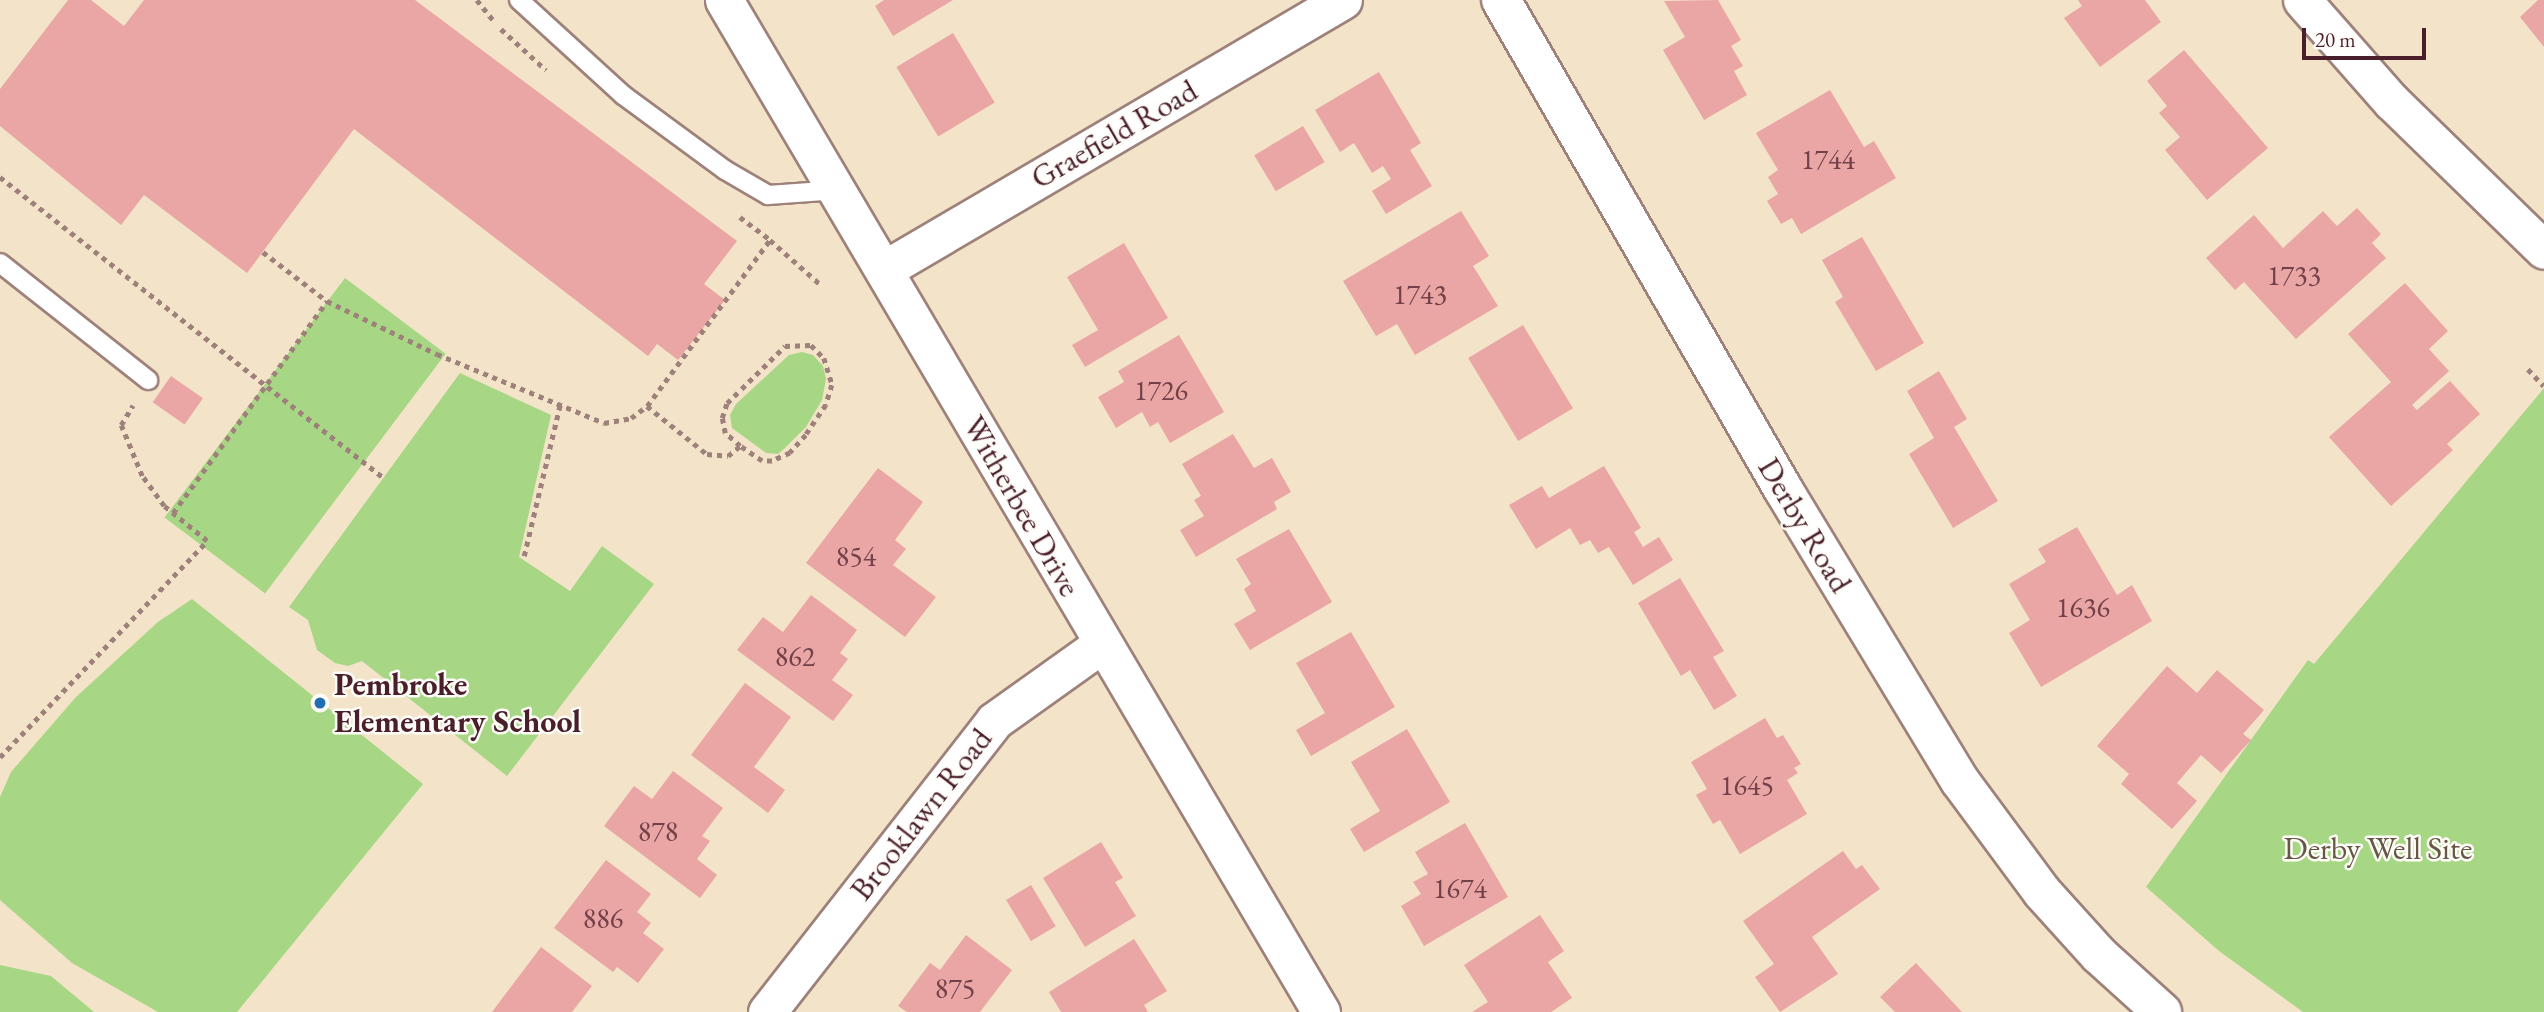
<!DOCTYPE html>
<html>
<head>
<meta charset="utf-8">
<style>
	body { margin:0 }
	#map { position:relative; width:2544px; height:1012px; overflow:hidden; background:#f3e3c9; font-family:"EB Garamond",serif }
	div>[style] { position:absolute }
	.green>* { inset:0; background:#a7d785; transform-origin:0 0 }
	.building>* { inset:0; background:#eaa6a4; transform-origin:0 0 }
	.path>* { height:4.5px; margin-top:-2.25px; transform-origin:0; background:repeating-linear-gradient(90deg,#9e817a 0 5px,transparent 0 10px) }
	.roads { filter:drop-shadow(2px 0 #9e817a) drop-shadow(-2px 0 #9e817a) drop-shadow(0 2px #9e817a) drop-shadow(0 -2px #9e817a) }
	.service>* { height:18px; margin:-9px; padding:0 9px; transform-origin:9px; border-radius:9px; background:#fff }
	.minor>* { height:37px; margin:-18.5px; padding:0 18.5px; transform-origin:18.5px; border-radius:18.5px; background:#fff }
	.tertiary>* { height:38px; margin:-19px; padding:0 19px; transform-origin:19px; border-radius:19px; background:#fff }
	.dots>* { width:19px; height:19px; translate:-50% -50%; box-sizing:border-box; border:4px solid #fdfcf7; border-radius:50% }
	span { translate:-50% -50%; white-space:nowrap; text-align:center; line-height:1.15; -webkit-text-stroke:5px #fdfcf7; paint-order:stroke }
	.number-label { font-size:28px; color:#724149 }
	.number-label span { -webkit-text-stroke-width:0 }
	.street-label { font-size:32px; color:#4a1f2b }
	.poi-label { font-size:32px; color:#4a1f2b; font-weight:700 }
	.left { translate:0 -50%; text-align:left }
	.park-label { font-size:32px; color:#665646 }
	.scale { position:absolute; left:2302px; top:28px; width:124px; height:32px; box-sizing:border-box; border:4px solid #4a1f2b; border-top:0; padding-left:9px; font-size:21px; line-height:24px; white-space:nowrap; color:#4a1f2b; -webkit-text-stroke:5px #fdfcf7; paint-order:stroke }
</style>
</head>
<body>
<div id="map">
	<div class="green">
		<div style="left:345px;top:278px;width:126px;height:300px;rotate:37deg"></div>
		<div style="clip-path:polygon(802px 352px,813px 355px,823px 366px,826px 379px,822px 400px,806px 427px,785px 448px,778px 454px,766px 453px,732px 428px,730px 415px,736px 404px,789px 355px)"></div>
		<div style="clip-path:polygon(460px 373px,551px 415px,519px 557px,570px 591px,602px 546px,654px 584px,507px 776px,362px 661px,348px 666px,335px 663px,317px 650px,308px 620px,289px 607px)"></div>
		<div style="clip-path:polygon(2544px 388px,2544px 1012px,2303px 1012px,2219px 951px,2146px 887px,2308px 660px,2314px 664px)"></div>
		<div style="clip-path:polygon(192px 599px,423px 784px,237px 1012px,158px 1012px,72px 963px,0 900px,0 797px,11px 772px,76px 697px,158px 622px)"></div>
		<div style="clip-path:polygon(0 965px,51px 976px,94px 1012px,0 1012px)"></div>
	</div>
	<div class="building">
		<div style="clip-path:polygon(68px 0,91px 0,124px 26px,144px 0,415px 0,737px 241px,704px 284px,725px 300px,678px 360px,657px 344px,648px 356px,354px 129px,247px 273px,144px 195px,121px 225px,0 126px,0 89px)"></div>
		<div style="clip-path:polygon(884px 0,953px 0,893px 36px,875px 6px)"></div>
		<div style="clip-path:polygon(1718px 0,1741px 40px,1731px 46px,1743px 66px,1734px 71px,1747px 95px,1704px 120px,1663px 50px,1685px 37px,1664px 1px)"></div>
		<div style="clip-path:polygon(2078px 0,2145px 0,2161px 22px,2100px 67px,2064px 18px,2082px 6px)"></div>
		<div style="clip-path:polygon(2538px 0,2544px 0,2544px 47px,2520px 17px)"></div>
		<div style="left:953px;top:33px;width:81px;height:66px;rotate:59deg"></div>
		<div style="clip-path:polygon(2184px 50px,2268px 148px,2207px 200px,2165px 150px,2180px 137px,2159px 113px,2167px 106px,2147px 81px)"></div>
		<div style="clip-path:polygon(1379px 72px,1421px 143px,1410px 150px,1432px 186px,1386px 214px,1372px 191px,1391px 179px,1383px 166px,1372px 173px,1354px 143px,1340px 152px,1315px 110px)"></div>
		<div style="clip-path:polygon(1830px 90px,1864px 147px,1874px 141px,1896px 178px,1801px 234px,1792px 218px,1781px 224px,1767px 201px,1778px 194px,1768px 177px,1778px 170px,1756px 133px)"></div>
		<div style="left:1303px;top:126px;width:42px;height:57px;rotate:59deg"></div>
		<div style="clip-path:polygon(2357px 208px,2381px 234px,2372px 243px,2386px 258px,2296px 339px,2244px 282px,2235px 290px,2206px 258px,2254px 215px,2283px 248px,2323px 211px,2337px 226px)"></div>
		<div style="clip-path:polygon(1461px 211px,1489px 256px,1473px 266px,1498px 306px,1415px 355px,1397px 324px,1376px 336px,1343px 281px)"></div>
		<div style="clip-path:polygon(1862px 237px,1924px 343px,1876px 371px,1835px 302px,1843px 297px,1822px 260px)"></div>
		<div style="clip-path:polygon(1124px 243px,1168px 318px,1085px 367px,1072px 345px,1098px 330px,1067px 277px)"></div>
		<div style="clip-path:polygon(2405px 283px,2448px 331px,2429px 349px,2449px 371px,2412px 405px,2417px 410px,2450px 381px,2480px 414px,2447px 444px,2453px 450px,2391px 506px,2329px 437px,2391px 382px,2348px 334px)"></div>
		<div style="left:1523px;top:325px;width:97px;height:64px;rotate:59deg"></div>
		<div style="clip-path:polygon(1179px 335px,1224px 412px,1170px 443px,1158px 422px,1150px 427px,1142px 412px,1116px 428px,1098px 397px,1124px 382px,1118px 371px)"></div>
		<div style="clip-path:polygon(1939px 371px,1967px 419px,1954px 427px,1998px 501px,1953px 528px,1909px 454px,1934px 438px,1907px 391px)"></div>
		<div style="left:171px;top:376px;width:39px;height:32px;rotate:35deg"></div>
		<div style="clip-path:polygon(1233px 434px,1254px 468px,1272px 458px,1291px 492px,1274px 502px,1277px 509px,1196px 557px,1180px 530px,1204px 516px,1194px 500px,1201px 496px,1182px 464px)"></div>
		<div style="clip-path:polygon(1604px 466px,1641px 528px,1634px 532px,1643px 547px,1659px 537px,1673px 560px,1633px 585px,1609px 547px,1598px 553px,1590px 540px,1580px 545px,1570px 528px,1536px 549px,1509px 505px,1542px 486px,1549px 498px)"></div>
		<div style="clip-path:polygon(878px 468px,923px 502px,895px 540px,906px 549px,893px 565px,936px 597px,905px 637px,806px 563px)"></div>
		<div style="clip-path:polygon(2077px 527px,2117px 595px,2132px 585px,2152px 621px,2041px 687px,2009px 633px,2030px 620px,2009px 584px,2046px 562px,2038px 549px)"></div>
		<div style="clip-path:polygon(1289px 529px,1332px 602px,1250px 650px,1234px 624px,1256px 611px,1244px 589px,1251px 584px,1236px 559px)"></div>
		<div style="clip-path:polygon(1680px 578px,1724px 651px,1713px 657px,1737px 696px,1714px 710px,1690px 670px,1681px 676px,1638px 603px)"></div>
		<div style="clip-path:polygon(811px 595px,857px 630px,840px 653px,848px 659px,832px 680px,853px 695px,833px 721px,737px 650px,763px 617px,783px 632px)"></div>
		<div style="clip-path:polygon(1351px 632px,1395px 707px,1311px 756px,1296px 730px,1325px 713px,1296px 663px)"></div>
		<div style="clip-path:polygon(2167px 666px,2197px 693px,2217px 670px,2264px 710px,2243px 734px,2251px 740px,2221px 773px,2201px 755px,2177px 783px,2197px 801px,2172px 829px,2121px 784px,2129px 774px,2097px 746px)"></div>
		<div style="clip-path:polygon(745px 683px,791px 717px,754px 767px,785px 790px,768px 813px,691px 755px)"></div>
		<div style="clip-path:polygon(1765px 718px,1777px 738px,1783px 735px,1801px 764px,1794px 768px,1798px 773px,1787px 780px,1807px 814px,1740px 854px,1720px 820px,1713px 824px,1696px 795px,1707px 789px,1691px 762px)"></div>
		<div style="clip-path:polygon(1407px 729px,1450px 802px,1364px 852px,1350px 829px,1380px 811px,1351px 762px)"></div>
		<div style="clip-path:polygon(673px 771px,723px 808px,702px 836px,710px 841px,697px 859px,717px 875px,700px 898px,604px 826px,634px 786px,652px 799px)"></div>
		<div style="clip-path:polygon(1465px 823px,1508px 897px,1424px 946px,1401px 906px,1421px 894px,1413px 882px,1428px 874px,1415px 852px)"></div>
		<div style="clip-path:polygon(1101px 842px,1123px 878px,1115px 882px,1136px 916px,1085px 947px,1043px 878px)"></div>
		<div style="clip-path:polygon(1843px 851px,1856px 869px,1862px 865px,1880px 889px,1812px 937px,1838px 974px,1780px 1012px,1755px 977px,1774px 964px,1743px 921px)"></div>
		<div style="clip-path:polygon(606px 860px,651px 894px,637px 912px,651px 923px,643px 933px,664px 949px,638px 983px,617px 967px,613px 972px,554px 928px)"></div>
		<div style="left:1031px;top:885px;width:48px;height:29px;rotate:59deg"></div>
		<div style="clip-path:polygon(1540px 915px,1564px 951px,1548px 962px,1572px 998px,1551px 1012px,1472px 1012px,1488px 1002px,1464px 965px)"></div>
		<div style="clip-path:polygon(966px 935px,1012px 970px,980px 1012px,907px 1012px,898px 1006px,930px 963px,940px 970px)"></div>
		<div style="clip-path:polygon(1134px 939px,1167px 991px,1144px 1005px,1148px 1012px,1061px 1012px,1049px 992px)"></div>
		<div style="clip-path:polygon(541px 947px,592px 986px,572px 1012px,492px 1012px)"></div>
		<div style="clip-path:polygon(1916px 963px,1962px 1012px,1895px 1012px,1880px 997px)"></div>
	</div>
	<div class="path">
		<div style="left:477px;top:0;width:26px;rotate:51deg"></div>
		<div style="left:501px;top:29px;width:61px;rotate:42.3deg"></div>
		<div style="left:0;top:177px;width:486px;rotate:38.1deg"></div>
		<div style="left:740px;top:217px;width:38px;rotate:37deg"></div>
		<div style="left:263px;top:252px;width:81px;rotate:37.4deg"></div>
		<div style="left:327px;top:301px;width:122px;rotate:25.7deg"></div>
		<div style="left:437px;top:354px;width:181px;rotate:22.4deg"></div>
		<div style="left:604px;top:423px;width:27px;rotate:-10deg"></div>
		<div style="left:631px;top:418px;width:20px;rotate:-37deg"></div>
		<div style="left:647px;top:406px;width:207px;rotate:-53.5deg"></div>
		<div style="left:770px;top:240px;width:68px;rotate:41.4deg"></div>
		<div style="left:2528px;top:369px;width:23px;rotate:47deg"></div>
		<div style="left:647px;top:406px;width:77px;rotate:38.7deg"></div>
		<div style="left:707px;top:454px;width:21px;rotate:5deg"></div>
		<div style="left:728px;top:456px;width:16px;rotate:-40deg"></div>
		<div style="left:740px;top:446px;width:20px;rotate:-139deg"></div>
		<div style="left:725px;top:433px;width:15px;rotate:-101deg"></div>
		<div style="left:722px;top:418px;width:16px;rotate:-72deg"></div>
		<div style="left:727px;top:403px;width:81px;rotate:-44.5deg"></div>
		<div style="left:785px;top:346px;width:26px;rotate:-2deg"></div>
		<div style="left:811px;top:345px;width:18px;rotate:45deg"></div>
		<div style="left:824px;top:358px;width:28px;rotate:73deg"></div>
		<div style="left:832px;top:385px;width:21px;rotate:107deg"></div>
		<div style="left:826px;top:405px;width:36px;rotate:124deg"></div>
		<div style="left:806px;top:435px;width:24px;rotate:132deg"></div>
		<div style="left:790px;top:453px;width:20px;rotate:156deg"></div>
		<div style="left:772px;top:461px;width:10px;rotate:180deg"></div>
		<div style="left:762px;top:461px;width:27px;rotate:-146deg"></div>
		<div style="left:173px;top:513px;width:262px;rotate:-54deg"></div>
		<div style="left:524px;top:556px;width:155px;rotate:-76.6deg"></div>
		<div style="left:0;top:757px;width:299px;rotate:-46.2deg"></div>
		<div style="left:207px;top:541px;width:55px;rotate:-140.9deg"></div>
		<div style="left:164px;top:506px;width:37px;rotate:-126deg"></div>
		<div style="left:142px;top:476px;width:55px;rotate:-112.4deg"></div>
		<div style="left:121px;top:425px;width:23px;rotate:-59deg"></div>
	</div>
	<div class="roads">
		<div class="service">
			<div style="left:519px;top:0;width:141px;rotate:42.4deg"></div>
			<div style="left:623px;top:95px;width:127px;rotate:36.3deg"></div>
			<div style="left:725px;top:170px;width:50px;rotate:30.2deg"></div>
			<div style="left:768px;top:195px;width:70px;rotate:-4.1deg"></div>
			<div style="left:0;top:263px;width:189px;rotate:38.3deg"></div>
		</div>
		<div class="minor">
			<div style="left:724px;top:0;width:1175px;rotate:59.46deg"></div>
			<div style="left:2302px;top:0;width:136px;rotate:48.6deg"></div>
			<div style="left:2392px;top:102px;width:212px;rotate:44.2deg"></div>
			<div style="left:885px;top:269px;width:531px;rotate:-30.43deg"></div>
			<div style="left:767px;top:1012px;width:369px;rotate:-52deg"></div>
			<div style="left:994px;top:721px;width:133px;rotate:-35.5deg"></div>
		</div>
		<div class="tertiary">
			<div style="left:1501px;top:0;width:564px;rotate:60.03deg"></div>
			<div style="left:1783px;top:489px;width:341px;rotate:58.8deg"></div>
			<div style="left:1960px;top:781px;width:138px;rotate:53.5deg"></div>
			<div style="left:2042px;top:892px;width:85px;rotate:47.9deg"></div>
			<div style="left:2099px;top:955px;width:85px;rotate:42.1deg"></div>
		</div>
	</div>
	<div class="dots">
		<div style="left:320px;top:703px;background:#1f6fb2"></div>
	</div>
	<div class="number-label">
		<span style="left:1828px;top:159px">1744</span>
		<span style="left:2294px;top:275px">1733</span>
		<span style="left:1420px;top:294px">1743</span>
		<span style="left:1161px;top:390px">1726</span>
		<span style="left:856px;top:556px">854</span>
		<span style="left:2083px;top:607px">1636</span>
		<span style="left:795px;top:656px">862</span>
		<span style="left:1747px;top:785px">1645</span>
		<span style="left:658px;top:831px">878</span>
		<span style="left:1460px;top:888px">1674</span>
		<span style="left:603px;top:918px">886</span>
		<span style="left:955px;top:988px">875</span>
	</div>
	<div class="street-label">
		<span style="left:1114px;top:134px;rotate:-30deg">Graefield Road</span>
		<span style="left:1022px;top:506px;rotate:60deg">Witherbee Drive</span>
		<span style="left:1805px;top:525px;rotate:59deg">Derby Road</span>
		<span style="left:921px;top:814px;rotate:-52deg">Brooklawn Road</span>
	</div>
	<div class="poi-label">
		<span class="left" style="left:334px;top:703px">Pembroke<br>Elementary School</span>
	</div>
	<div class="park-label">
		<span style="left:2378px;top:848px">Derby Well Site</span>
	</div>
	<div class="scale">20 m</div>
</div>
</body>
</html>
